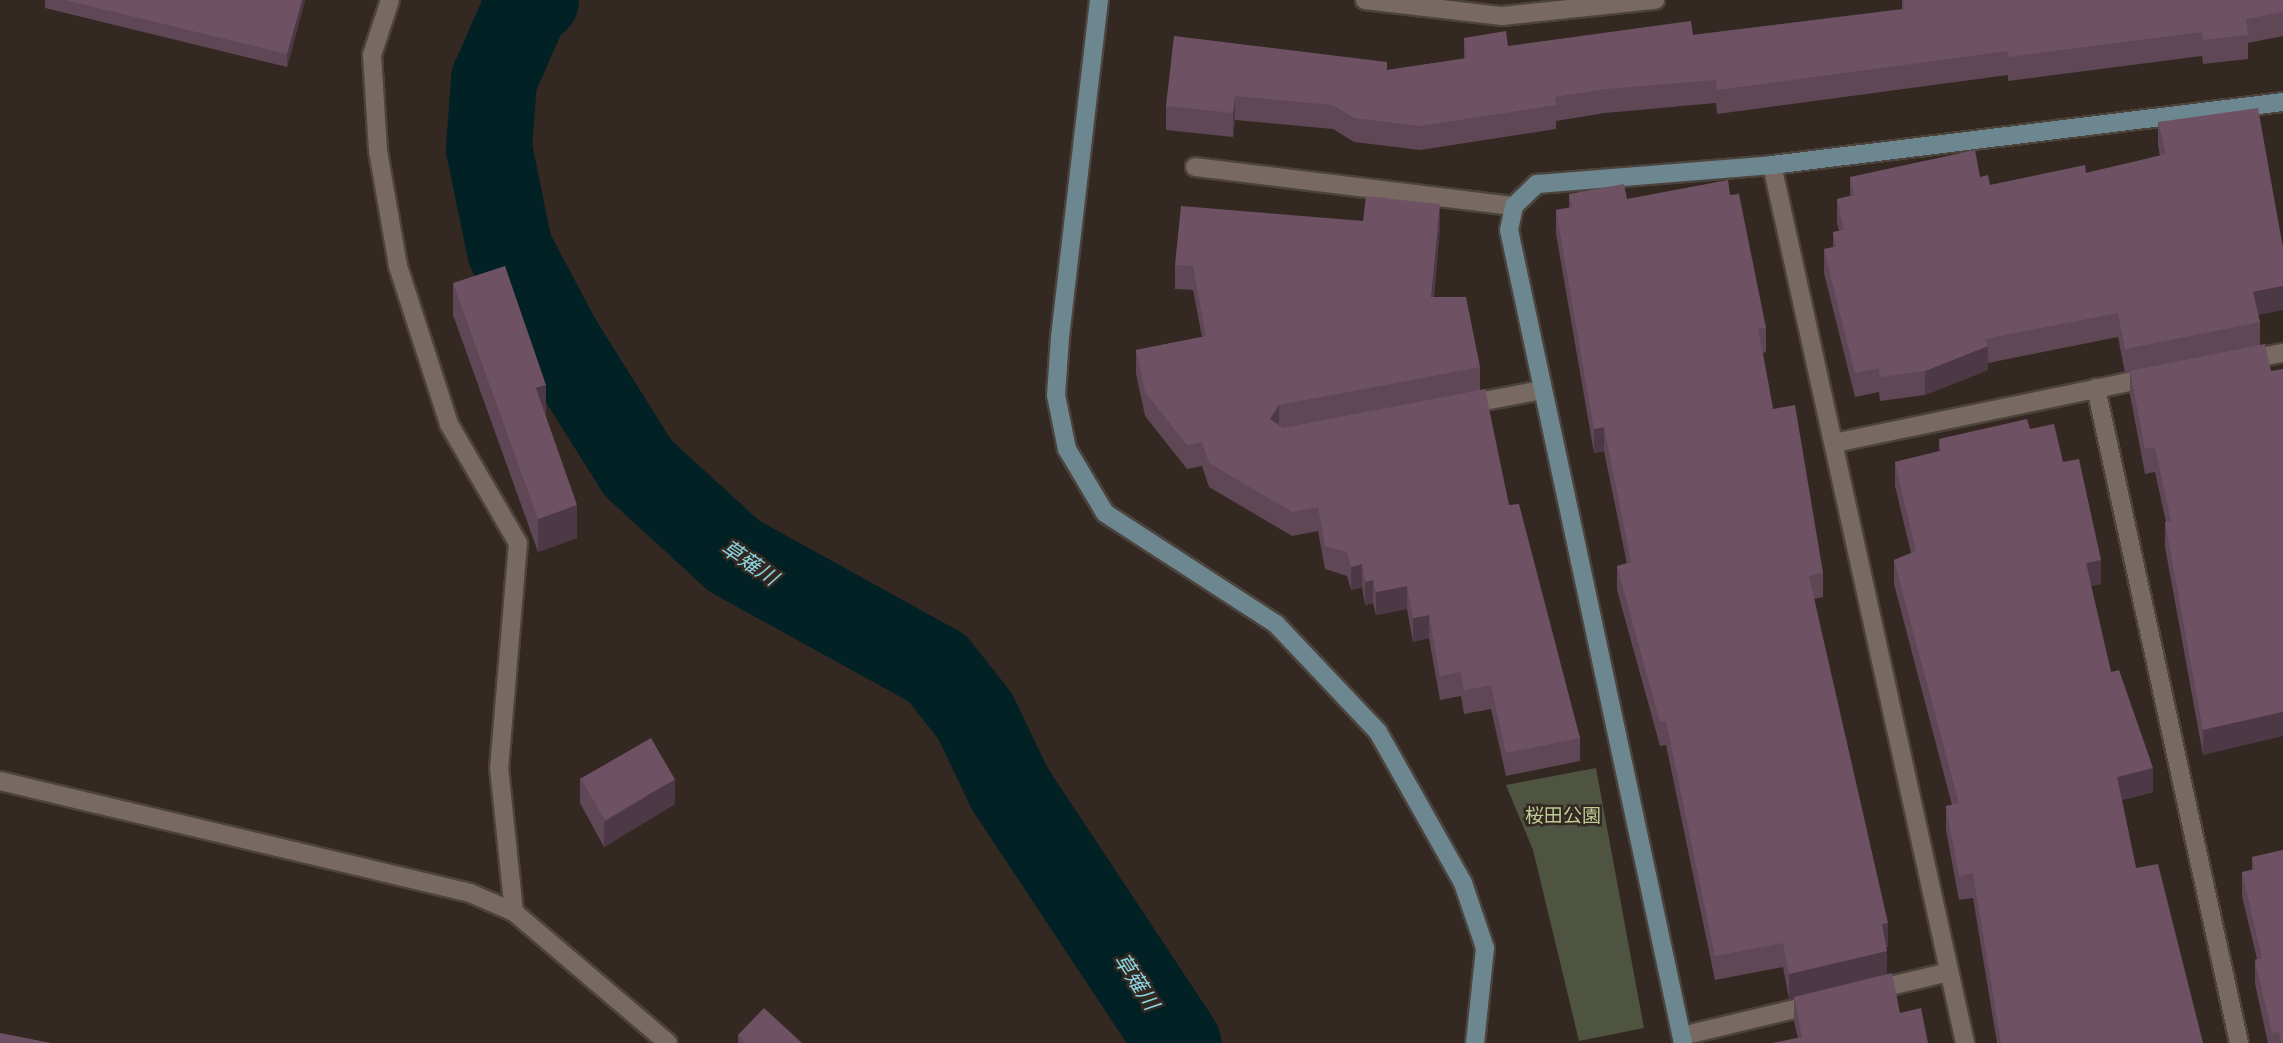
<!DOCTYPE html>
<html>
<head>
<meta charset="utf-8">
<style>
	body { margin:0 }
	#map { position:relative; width:2283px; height:1043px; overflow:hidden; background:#342822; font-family:Quicksand,"Noto Sans JP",sans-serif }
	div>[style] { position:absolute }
	.green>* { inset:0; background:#4e5440 }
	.river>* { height:86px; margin:-43px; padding:0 43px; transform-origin:43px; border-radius:43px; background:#022124 }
	.roads { filter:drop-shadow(2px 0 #4c433d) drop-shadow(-2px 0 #4c433d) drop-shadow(0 2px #4c433d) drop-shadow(0 -2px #4c433d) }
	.street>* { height:18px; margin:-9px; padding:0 9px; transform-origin:9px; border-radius:9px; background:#786a63 }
	.secondary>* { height:18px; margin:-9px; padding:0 9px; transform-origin:9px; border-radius:9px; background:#6d8791 }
	.wall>* { inset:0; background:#5f4756 }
	.shaded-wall>* { inset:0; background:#4d3946; transform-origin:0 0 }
	.building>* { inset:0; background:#6e5264; transform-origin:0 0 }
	span { translate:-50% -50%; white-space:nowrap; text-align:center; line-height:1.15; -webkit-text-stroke:5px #342822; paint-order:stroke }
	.park-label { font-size:19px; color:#bdcb94 }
	.water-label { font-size:21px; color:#8ad5df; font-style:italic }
</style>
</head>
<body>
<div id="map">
	<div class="green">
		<div style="clip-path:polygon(1596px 768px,1644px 1028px,1579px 1041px,1533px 850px,1506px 785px)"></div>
	</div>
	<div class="river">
		<div style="left:536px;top:0;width:12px;rotate:145deg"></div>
		<div style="left:526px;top:7px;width:80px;rotate:113.7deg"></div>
		<div style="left:494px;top:80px;width:68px;rotate:94.2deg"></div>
		<div style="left:489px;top:148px;width:104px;rotate:78.4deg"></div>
		<div style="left:510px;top:250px;width:104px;rotate:62deg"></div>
		<div style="left:559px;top:342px;width:149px;rotate:57.9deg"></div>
		<div style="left:638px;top:468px;width:130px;rotate:42.5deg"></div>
		<div style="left:734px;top:556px;width:232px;rotate:28.9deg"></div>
		<div style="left:937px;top:668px;width:61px;rotate:51.6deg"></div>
		<div style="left:975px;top:716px;width:81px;rotate:64.4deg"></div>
		<div style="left:1010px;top:789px;width:305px;rotate:56.5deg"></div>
	</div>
	<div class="roads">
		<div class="street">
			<div style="left:390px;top:0;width:58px;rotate:108.1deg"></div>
			<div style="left:372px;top:55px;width:96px;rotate:86.4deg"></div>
			<div style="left:378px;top:151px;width:117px;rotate:80.1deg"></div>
			<div style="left:398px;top:266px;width:166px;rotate:72.1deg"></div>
			<div style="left:449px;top:424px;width:138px;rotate:59.9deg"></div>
			<div style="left:518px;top:543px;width:225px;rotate:94.8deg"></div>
			<div style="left:499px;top:767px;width:146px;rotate:84.1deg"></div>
			<div style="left:1365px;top:0;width:138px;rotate:6.7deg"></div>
			<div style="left:1502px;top:16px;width:154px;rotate:-6deg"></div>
			<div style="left:1772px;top:165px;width:899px;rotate:77.6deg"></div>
			<div style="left:1195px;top:167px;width:321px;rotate:7deg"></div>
			<div style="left:2246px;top:360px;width:38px;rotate:-11deg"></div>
			<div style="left:2096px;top:388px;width:670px;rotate:77.68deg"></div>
			<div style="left:1463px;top:405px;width:80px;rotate:-10.8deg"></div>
			<div style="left:1834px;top:443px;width:326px;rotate:-11.7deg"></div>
			<div style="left:0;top:781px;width:483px;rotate:13.4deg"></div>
			<div style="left:470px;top:893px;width:48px;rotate:23.4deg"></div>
			<div style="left:514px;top:912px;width:202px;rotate:40.4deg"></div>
			<div style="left:1873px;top:990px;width:78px;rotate:-13.3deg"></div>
			<div style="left:1682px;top:1036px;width:137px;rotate:-13.5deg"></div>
		</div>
		<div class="secondary">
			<div style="left:1099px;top:0;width:339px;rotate:96.6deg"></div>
			<div style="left:1060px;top:337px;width:58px;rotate:93.9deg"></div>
			<div style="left:1056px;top:395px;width:55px;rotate:78.5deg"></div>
			<div style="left:1067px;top:449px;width:74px;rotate:59.3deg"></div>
			<div style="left:1105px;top:513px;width:204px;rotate:33deg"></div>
			<div style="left:1276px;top:624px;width:149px;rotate:46.6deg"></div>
			<div style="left:1378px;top:732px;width:173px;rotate:60.6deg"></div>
			<div style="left:1463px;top:883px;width:69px;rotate:71.3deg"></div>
			<div style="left:1485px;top:948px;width:96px;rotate:96deg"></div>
			<div style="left:1683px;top:1043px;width:831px;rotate:-102.08deg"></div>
			<div style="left:1509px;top:230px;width:25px;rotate:-78deg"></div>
			<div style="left:1514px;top:206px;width:32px;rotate:-44deg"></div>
			<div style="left:1537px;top:184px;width:236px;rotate:-4.6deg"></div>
			<div style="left:1772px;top:165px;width:515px;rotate:-7.03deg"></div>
		</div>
	</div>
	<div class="wall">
		<div style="clip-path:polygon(45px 0,305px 0,287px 67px,45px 8px)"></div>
		<div style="clip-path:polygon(1902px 0,2283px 0,2283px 36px,2248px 43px,2248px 59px,2203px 64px,2202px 56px,2008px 81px,2008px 75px,1717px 114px,1716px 103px,1605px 113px,1556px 121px,1556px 129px,1420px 150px,1354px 142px,1333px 129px,1235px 120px,1233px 137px,1166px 130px,1166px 106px,1387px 70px,1464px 59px,1464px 38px,1508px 46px,1693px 35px,1902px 9px)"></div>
		<div style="clip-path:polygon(2158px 122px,2258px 315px,2260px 322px,2260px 345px,2203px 755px,2165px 547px,2165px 522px,2166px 522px,2155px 472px,2145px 474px,2130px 395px,2130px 372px,2125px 373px,2118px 337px,1988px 363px,1988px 370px,1925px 395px,1880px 401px,1879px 392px,1855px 397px,1824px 273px,1824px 249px,1833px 247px,1833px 232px,1839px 231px,1837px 223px,1837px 199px,1850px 196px,1850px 177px,1980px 177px,1990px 185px,2086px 173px,2160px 156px,2158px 146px)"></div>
		<div style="clip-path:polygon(1569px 194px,1627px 199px,1730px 195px,1766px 328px,1766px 352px,1763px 353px,1773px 409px,1823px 573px,1823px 597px,1814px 599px,1888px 947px,1886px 947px,1887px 974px,1900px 1013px,1798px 1038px,1794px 1021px,1794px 997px,1789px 999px,1783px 967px,1715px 980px,1666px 745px,1660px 746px,1617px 590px,1617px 566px,1627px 564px,1604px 451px,1594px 453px,1556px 234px,1556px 210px,1569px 208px)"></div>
		<div style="clip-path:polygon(1440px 227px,1434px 297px,1480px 367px,1480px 390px,1509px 505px,1580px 738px,1580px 761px,1506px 776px,1491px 709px,1464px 714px,1461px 696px,1440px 700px,1429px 638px,1413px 642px,1407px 609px,1376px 615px,1373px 603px,1365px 605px,1362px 587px,1351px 590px,1347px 576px,1325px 569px,1318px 531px,1292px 536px,1209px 487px,1202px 466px,1187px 469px,1145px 416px,1136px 374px,1136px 350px,1202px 337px,1193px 290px,1175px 289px,1175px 265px)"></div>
		<div style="clip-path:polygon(453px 283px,546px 417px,577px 538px,538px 552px,453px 315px)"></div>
		<div style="clip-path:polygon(2030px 429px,2063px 462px,2101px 584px,2091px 586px,2111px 672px,2153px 792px,2122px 800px,2136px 868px,2203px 1043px,1997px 1043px,1973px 898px,1959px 900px,1946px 830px,1946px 806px,1952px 805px,1894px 584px,1894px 560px,1911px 553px,1895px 486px,1895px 462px,1939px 451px,1939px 439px)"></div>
		<div style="clip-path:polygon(580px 778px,675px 804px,604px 847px,580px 803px)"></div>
		<div style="clip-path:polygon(2283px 850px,2283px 1043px,2268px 1043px,2255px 984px,2255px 960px,2257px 959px,2242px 896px,2242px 872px,2252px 870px,2252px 857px)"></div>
		<div style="clip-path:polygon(738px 1035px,802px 1043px,738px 1043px)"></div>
	</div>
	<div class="shaded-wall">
		<div style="clip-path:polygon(302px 0,305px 0,287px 67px,287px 54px)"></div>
		<div style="clip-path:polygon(1235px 96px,1235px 120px,1233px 137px,1233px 113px)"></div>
		<div style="clip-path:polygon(1440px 204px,1440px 227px,1431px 321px,1431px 297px)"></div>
		<div style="clip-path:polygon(2283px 286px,2283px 310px,2253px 316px,2253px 292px)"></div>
		<div style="clip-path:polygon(1988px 346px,1988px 370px,1925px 395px,1925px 371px)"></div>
		<div style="clip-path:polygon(546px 385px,546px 417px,536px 388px)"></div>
		<div style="clip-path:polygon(1279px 405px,1279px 429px,1270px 419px)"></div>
		<div style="clip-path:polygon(1604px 427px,1604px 451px,1594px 453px,1594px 429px)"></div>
		<div style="clip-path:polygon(577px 505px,577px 538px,538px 552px,538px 519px)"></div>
		<div style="clip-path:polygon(2101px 560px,2101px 584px,2086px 587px,2086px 563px)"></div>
		<div style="clip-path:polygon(1362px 564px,1362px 587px,1351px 590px,1351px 567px)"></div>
		<div style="clip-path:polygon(1373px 580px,1373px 603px,1365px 605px,1365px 582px)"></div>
		<div style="clip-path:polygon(1407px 586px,1407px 609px,1376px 615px,1376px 592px)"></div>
		<div style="clip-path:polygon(1429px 615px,1429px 638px,1413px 642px,1413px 618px)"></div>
		<div style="clip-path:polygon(2283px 712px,2283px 736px,2203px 755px,2203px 730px)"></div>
		<div style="clip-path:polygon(2153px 768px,2153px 792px,2117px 801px,2117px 777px)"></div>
		<div style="clip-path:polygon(675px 779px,675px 804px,604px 847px,604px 822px)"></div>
		<div style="left:1888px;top:923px;width:24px;height:6px;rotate:90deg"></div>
		<div style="clip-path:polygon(1887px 951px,1887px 975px,1789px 999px,1789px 974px)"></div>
	</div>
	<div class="building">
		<div style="clip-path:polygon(65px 0,302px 0,287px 54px)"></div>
		<div style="clip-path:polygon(1903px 0,2283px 0,2283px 12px,2246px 19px,2248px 35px,2203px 40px,2202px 32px,2008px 57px,2008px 51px,1717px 90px,1716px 80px,1605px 89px,1555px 97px,1556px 105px,1420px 126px,1354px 118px,1333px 105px,1235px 96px,1233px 113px,1166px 106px,1174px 36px,1387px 62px,1387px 70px,1467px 58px,1464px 38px,1506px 31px,1508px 46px,1691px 21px,1693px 35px,1905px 9px)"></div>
		<div style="clip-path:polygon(2258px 108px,2283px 248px,2283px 286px,2253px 292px,2260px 322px,2125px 349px,2118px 313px,1985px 339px,1988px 346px,1925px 371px,1880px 377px,1879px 368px,1855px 373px,1824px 249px,1836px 247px,1833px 232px,1844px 230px,1837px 199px,1854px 195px,1850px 177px,1975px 150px,1980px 177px,1988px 175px,1990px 185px,2085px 165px,2086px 173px,2166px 154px,2158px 122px)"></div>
		<div style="clip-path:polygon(1728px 180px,1730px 195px,1739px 194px,1766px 328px,1758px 329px,1773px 409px,1795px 405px,1823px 573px,1809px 576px,1888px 923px,1882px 924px,1887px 951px,1789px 974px,1783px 943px,1715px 956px,1666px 721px,1660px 722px,1617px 566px,1631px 562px,1604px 427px,1594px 429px,1556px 210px,1572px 207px,1569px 194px,1624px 184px,1627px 199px)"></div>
		<div style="clip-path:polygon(1366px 196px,1440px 204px,1431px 297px,1466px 297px,1480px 367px,1279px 405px,1270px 419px,1283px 428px,1485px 389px,1509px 505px,1519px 504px,1580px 738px,1506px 753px,1491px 685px,1464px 690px,1461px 672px,1440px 676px,1429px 615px,1413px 618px,1407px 586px,1376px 592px,1373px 580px,1365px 582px,1362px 564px,1351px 567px,1347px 552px,1325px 546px,1318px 507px,1292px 512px,1209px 463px,1202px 442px,1187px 445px,1145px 392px,1136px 350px,1206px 336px,1193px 266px,1175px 265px,1181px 206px,1363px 221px)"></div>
		<div style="clip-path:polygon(505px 266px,546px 385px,536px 388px,577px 505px,538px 519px,453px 283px)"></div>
		<div style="clip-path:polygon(2265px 344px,2271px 371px,2283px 369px,2283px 712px,2203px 730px,2165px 522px,2171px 521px,2155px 447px,2145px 449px,2130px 371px)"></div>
		<div style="clip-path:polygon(2027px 419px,2030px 429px,2054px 424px,2063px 462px,2079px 459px,2101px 560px,2086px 563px,2111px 672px,2119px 670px,2153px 768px,2117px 777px,2136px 868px,2158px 864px,2203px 1043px,2001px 1043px,1973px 873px,1959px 876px,1946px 806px,1959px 803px,1894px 560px,1916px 551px,1895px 462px,1941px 451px,1939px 439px)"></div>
		<div style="left:651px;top:738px;width:48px;height:81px;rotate:60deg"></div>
		<div style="clip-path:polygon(2283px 850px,2283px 1043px,2281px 1043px,2279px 1032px,2272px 1033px,2255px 960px,2262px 958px,2242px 872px,2255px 869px,2252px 857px)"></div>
		<div style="clip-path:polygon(1892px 973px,1900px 1013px,1921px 1008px,1928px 1043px,1772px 1043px,1802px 1037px,1794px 997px)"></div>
		<div style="clip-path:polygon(764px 1008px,802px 1043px,746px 1043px,738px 1035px)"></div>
		<div style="clip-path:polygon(0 1033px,51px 1043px,0 1043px)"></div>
	</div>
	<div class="park-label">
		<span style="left:1563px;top:816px">桜田公園</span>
	</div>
	<div class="water-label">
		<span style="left:750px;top:562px;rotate:34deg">草薙川</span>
		<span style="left:1137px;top:981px;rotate:57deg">草薙川</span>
	</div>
</div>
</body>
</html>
